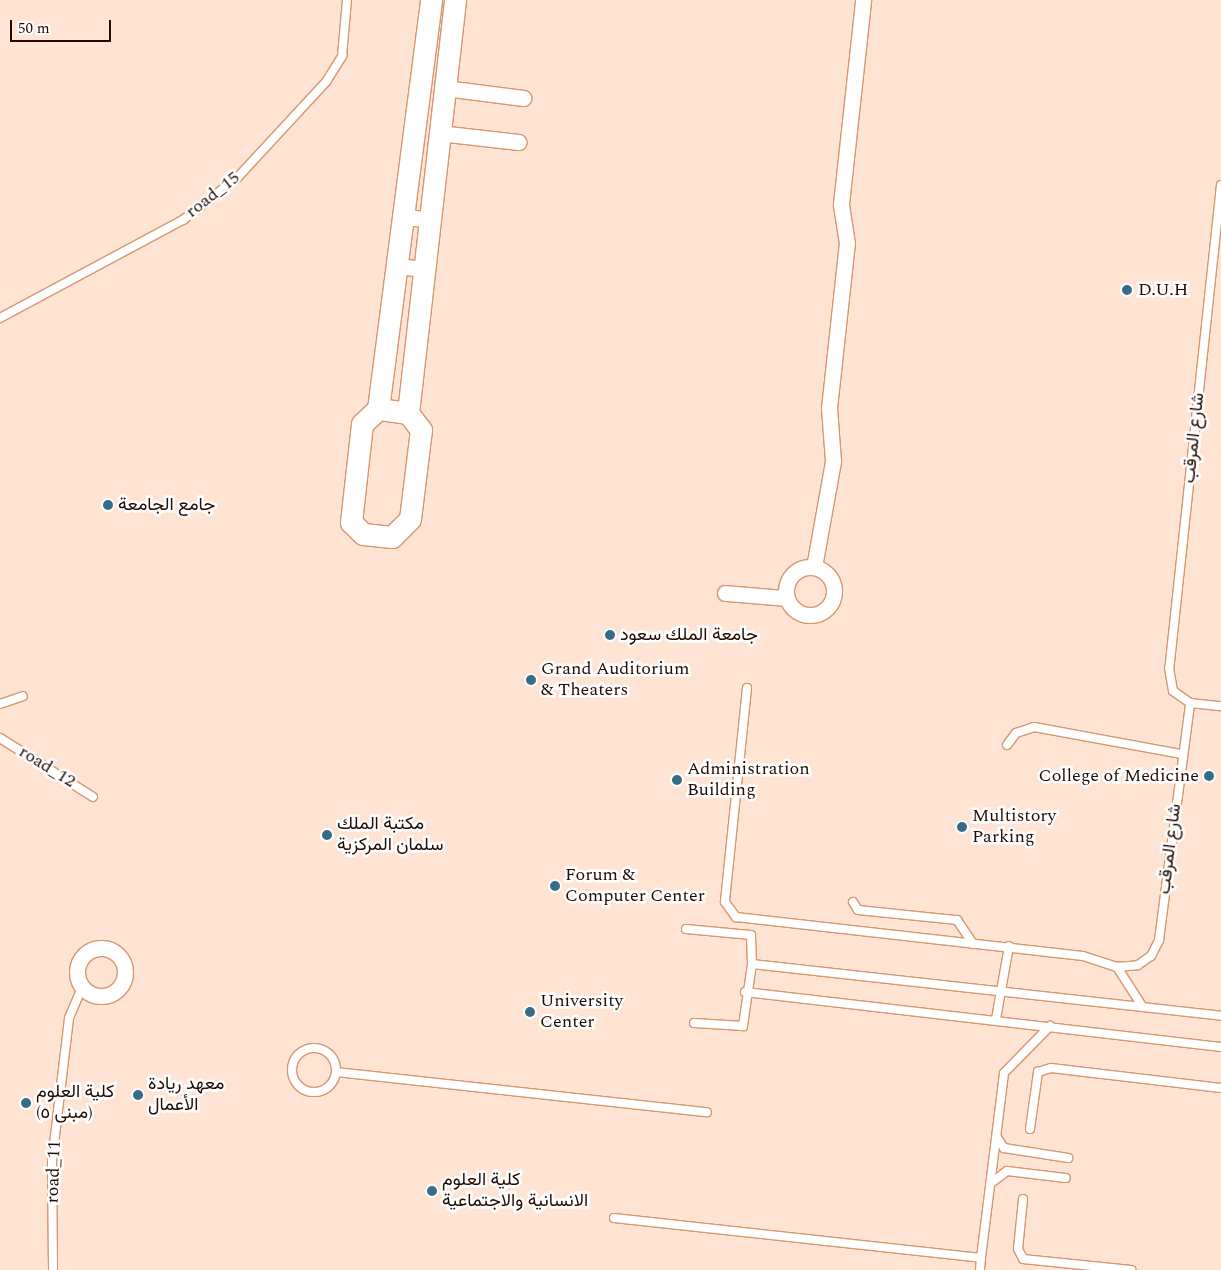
<!DOCTYPE html>
<html>
<head>
<meta charset="utf-8">
<style>
	body { margin:0 }
	#map { position:relative; width:1221px; height:1270px; overflow:hidden; background:#ffe3d3; font-family:Spectral,Vazirmatn,serif }
	div>[style] { position:absolute }
	.roads { filter:drop-shadow(1px 0 #d6966e) drop-shadow(-1px 0 #d6966e) drop-shadow(0 1px #d6966e) drop-shadow(0 -1px #d6966e) }
	.lane>* { height:8px; margin:-4px; padding:0 4px; transform-origin:4px; border-radius:4px; background:#fff }
	.lane>.ring { margin:-4px; padding:0; box-sizing:content-box; background:none; border:8px solid #fff; border-radius:50% }
	.street>* { height:15px; margin:-7.5px; padding:0 7.5px; transform-origin:7.5px; border-radius:7.5px; background:#fff }
	.street>.ring { margin:-7.5px; padding:0; box-sizing:content-box; background:none; border:15px solid #fff; border-radius:50% }
	.secondary>* { height:21px; margin:-10.5px; padding:0 10.5px; transform-origin:10.5px; border-radius:10.5px; background:#fff }
	.dots>* { width:14px; height:14px; translate:-50% -50%; box-sizing:border-box; border:2px solid #fff; border-radius:50% }
	span { translate:-50% -50%; white-space:nowrap; text-align:center; line-height:1.15; -webkit-text-stroke:5px #fff; paint-order:stroke }
	.street-label { font-size:18px; color:#220b00 }
	.poi-label { font-size:18px; color:#220b00 }
	.left { translate:0 -50%; text-align:left }
	.right { translate:-100% -50%; text-align:right }
	.scale { position:absolute; left:10px; top:20px; width:101px; height:22px; box-sizing:border-box; border:2px solid #220b00; border-top:0; padding-left:6px; font-size:15px; line-height:18px; white-space:nowrap; color:#220b00; -webkit-text-stroke:4px #fff; paint-order:stroke }
</style>
</head>
<body>
<div id="map">
	<div class="roads">
		<div class="lane">
			<div style="left:1221px;top:185px;width:486px;rotate:96.1deg"></div>
			<div style="left:1169px;top:668px;width:23px;rotate:80deg"></div>
			<div style="left:1173px;top:691px;width:21px;rotate:35deg"></div>
			<div style="left:1190px;top:703px;width:31px;rotate:6deg"></div>
			<div style="left:0;top:318px;width:208px;rotate:-28.2deg"></div>
			<div style="left:183px;top:220px;width:68px;rotate:-37.9deg"></div>
			<div style="left:237px;top:178px;width:131px;rotate:-47.2deg"></div>
			<div style="left:326px;top:82px;width:31px;rotate:-58deg"></div>
			<div style="left:342px;top:56px;width:56px;rotate:-84.9deg"></div>
			<div style="left:747px;top:688px;width:215px;rotate:95.9deg"></div>
			<div style="left:725px;top:902px;width:19px;rotate:54deg"></div>
			<div style="left:736px;top:917px;width:349px;rotate:6.4deg"></div>
			<div style="left:1083px;top:956px;width:36px;rotate:18deg"></div>
			<div style="left:1117px;top:967px;width:46px;rotate:57.3deg"></div>
			<div style="left:0;top:704px;width:24px;rotate:-19deg"></div>
			<div style="left:0;top:738px;width:110px;rotate:32.4deg"></div>
			<div style="left:1007px;top:745px;width:15px;rotate:-53deg"></div>
			<div style="left:1016px;top:733px;width:19px;rotate:-18deg"></div>
			<div style="left:1034px;top:727px;width:149px;rotate:10.4deg"></div>
			<div style="left:853px;top:902px;width:9px;rotate:58deg"></div>
			<div style="left:858px;top:910px;width:100px;rotate:5.8deg"></div>
			<div style="left:957px;top:920px;width:29px;rotate:56deg"></div>
			<div style="left:686px;top:929px;width:65px;rotate:5.3deg"></div>
			<div style="left:751px;top:935px;width:29px;rotate:88deg"></div>
			<div style="left:752px;top:964px;width:63px;rotate:98.3deg"></div>
			<div style="left:743px;top:1026px;width:49px;rotate:-176.5deg"></div>
			<div style="left:752px;top:964px;width:472px;rotate:6.3deg"></div>
			<div style="left:1117px;top:967px;width:21px;rotate:-5deg"></div>
			<div style="left:1138px;top:965px;width:16px;rotate:-35deg"></div>
			<div style="left:1151px;top:956px;width:18px;rotate:-63deg"></div>
			<div style="left:1159px;top:940px;width:239px;rotate:-82.5deg"></div>
			<div style="left:745px;top:992px;width:479px;rotate:6.6deg"></div>
			<div style="left:996px;top:1019px;width:74px;rotate:-79.9deg"></div>
			<div class="ring" style="left:292px;top:1048px;width:36px;height:36px"></div>
			<div style="left:336px;top:1072px;width:373px;rotate:6.2deg"></div>
			<div style="left:1030px;top:1129px;width:58px;rotate:-82deg"></div>
			<div style="left:1038px;top:1072px;width:14px;rotate:-17deg"></div>
			<div style="left:1051px;top:1068px;width:171px;rotate:6.7deg"></div>
			<div style="left:997px;top:1137px;width:13px;rotate:58deg"></div>
			<div style="left:1004px;top:1148px;width:65px;rotate:8.9deg"></div>
			<div style="left:991px;top:1183px;width:20px;rotate:-37deg"></div>
			<div style="left:1007px;top:1171px;width:59px;rotate:6.8deg"></div>
			<div style="left:1023px;top:1199px;width:50px;rotate:95.7deg"></div>
			<div style="left:1018px;top:1249px;width:11px;rotate:63deg"></div>
			<div style="left:1023px;top:1259px;width:109px;rotate:5.8deg"></div>
			<div style="left:614px;top:1218px;width:369px;rotate:6.2deg"></div>
			<div style="left:981px;top:1258px;width:12px;rotate:95deg"></div>
			<div style="left:981px;top:1258px;width:186px;rotate:-82.9deg"></div>
			<div style="left:1004px;top:1073px;width:66px;rotate:-45.6deg"></div>
			<div style="left:53px;top:1270px;width:109px;rotate:-90.5deg"></div>
			<div style="left:52px;top:1161px;width:144px;rotate:-83.2deg"></div>
			<div style="left:69px;top:1018px;width:34px;rotate:-67deg"></div>
		</div>
		<div class="street">
			<div style="left:445px;top:88px;width:79px;rotate:7.3deg"></div>
			<div style="left:439px;top:133px;width:80px;rotate:6.5deg"></div>
			<div style="left:401px;top:216px;width:27px;rotate:8deg"></div>
			<div style="left:396px;top:266px;width:27px;rotate:6deg"></div>
			<div class="ring" style="left:786px;top:567px;width:33px;height:33px"></div>
			<div style="left:814px;top:567px;width:108px;rotate:-79.8deg"></div>
			<div style="left:833px;top:461px;width:53px;rotate:-94.3deg"></div>
			<div style="left:829px;top:408px;width:166px;rotate:-83.8deg"></div>
			<div style="left:847px;top:243px;width:39px;rotate:-99deg"></div>
			<div style="left:841px;top:204px;width:205px;rotate:-83.8deg"></div>
			<div style="left:725px;top:593px;width:61px;rotate:4.7deg"></div>
			<div class="ring" style="left:77px;top:948px;width:33px;height:33px"></div>
		</div>
		<div class="secondary">
			<div style="left:378px;top:409px;width:412px;rotate:-82.6deg"></div>
			<div style="left:408px;top:413px;width:30px;rotate:-172deg"></div>
			<div style="left:378px;top:409px;width:22px;rotate:137deg"></div>
			<div style="left:362px;top:424px;width:99px;rotate:96.4deg"></div>
			<div style="left:351px;top:522px;width:17px;rotate:45deg"></div>
			<div style="left:363px;top:534px;width:29px;rotate:6deg"></div>
			<div style="left:392px;top:537px;width:25px;rotate:-45deg"></div>
			<div style="left:410px;top:519px;width:90px;rotate:-83deg"></div>
			<div style="left:421px;top:430px;width:21px;rotate:-127deg"></div>
			<div style="left:408px;top:413px;width:416px;rotate:-83.5deg"></div>
		</div>
	</div>
	<div class="dots">
		<div style="left:1127px;top:290px;background:#366c88"></div>
		<div style="left:108px;top:505px;background:#366c88"></div>
		<div style="left:610px;top:635px;background:#366c88"></div>
		<div style="left:531px;top:680px;background:#366c88"></div>
		<div style="left:1209px;top:776px;background:#366c88"></div>
		<div style="left:677px;top:780px;background:#366c88"></div>
		<div style="left:962px;top:827px;background:#366c88"></div>
		<div style="left:327px;top:835px;background:#366c88"></div>
		<div style="left:555px;top:886px;background:#366c88"></div>
		<div style="left:530px;top:1012px;background:#366c88"></div>
		<div style="left:138px;top:1095px;background:#366c88"></div>
		<div style="left:26px;top:1103px;background:#366c88"></div>
		<div style="left:432px;top:1191px;background:#366c88"></div>
	</div>
	<div class="street-label">
		<span style="left:213px;top:195px;rotate:-38deg">road_15</span>
		<span style="left:1194px;top:438px;rotate:-84deg">شارع المرقب</span>
		<span style="left:47px;top:767px;rotate:32deg">road_12</span>
		<span style="left:1170px;top:849px;rotate:-83deg">شارع المرقب</span>
		<span style="left:54px;top:1172px;rotate:-88deg">road_11</span>
	</div>
	<div class="poi-label">
		<span class="left" style="left:1138px;top:290px">D.U.H</span>
		<span class="left" style="left:118px;top:505px">جامع الجامعة</span>
		<span class="left" style="left:620px;top:635px">جامعة الملك سعود</span>
		<span class="left" style="left:541px;top:680px">Grand Auditorium<br>&amp; Theaters</span>
		<span class="left" style="left:687px;top:780px">Administration<br>Building</span>
		<span class="right" style="left:1199px;top:776px">College of Medicine</span>
		<span class="left" style="left:972px;top:827px">Multistory<br>Parking</span>
		<span class="left" style="left:337px;top:835px">مكتبة الملك<br>سلمان المركزية</span>
		<span class="left" style="left:565px;top:886px">Forum &amp;<br>Computer Center</span>
		<span class="left" style="left:540px;top:1012px">University<br>Center</span>
		<span class="left" style="left:148px;top:1095px">معهد ريادة<br>الأعمال</span>
		<span class="left" style="left:36px;top:1103px">كلية العلوم<br>(مبنى ٥)</span>
		<span class="left" style="left:442px;top:1191px">كلية العلوم<br>الانسانية والاجتماعية</span>
	</div>
	<div class="scale">50 m</div>
</div>
</body>
</html>
